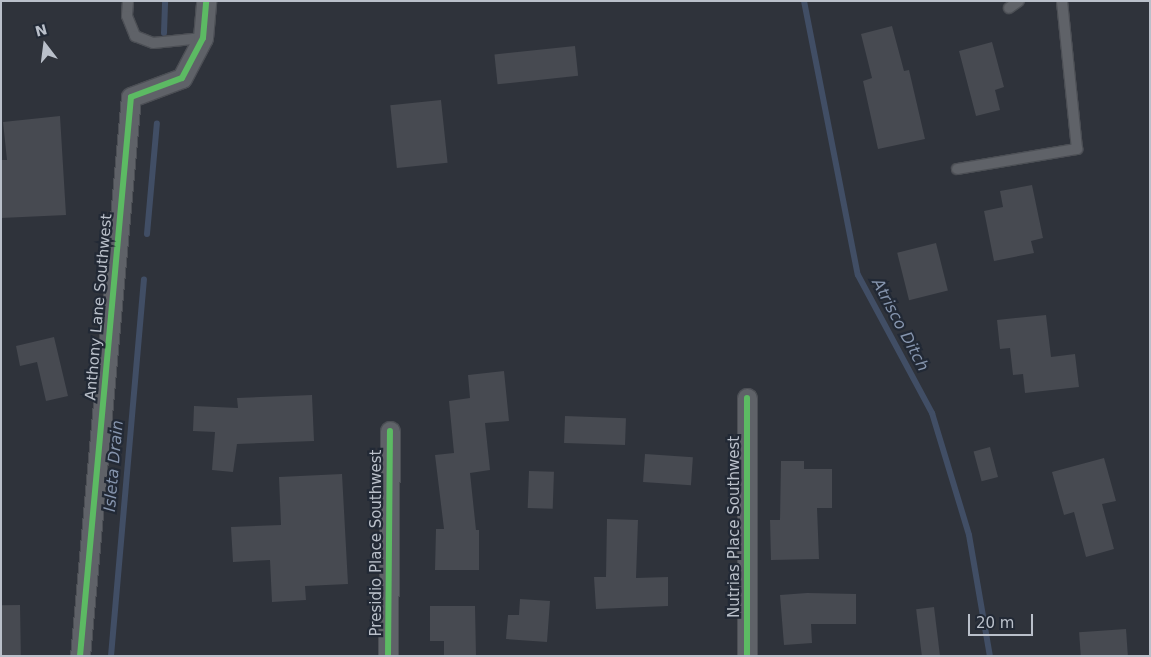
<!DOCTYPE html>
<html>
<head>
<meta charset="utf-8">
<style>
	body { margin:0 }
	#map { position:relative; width:1151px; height:657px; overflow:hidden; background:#2f333b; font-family:"DejaVu Sans",sans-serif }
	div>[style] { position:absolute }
	.stream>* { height:6px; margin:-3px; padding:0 3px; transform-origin:3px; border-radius:3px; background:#414e65 }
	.building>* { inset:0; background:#474a51; transform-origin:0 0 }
	.roads { filter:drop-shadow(1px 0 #4c4f55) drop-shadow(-1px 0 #4c4f55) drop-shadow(0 1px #4c4f55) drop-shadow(0 -1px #4c4f55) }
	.lane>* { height:10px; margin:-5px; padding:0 5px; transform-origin:5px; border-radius:5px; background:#5f6268 }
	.street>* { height:19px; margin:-9.5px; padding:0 9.5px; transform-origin:9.5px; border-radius:9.5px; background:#5f6268 }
	.cycleway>* { height:6px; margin:-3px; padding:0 3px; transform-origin:3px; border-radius:3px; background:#5cba63 }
	span { translate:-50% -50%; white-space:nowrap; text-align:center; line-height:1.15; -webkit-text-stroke:4.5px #222935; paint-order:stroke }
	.street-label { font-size:15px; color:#bac0ca }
	.water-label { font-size:16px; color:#8695ae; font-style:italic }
	.frame { position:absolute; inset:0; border:2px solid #bac0ca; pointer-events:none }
	.north { position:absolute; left:20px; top:20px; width:50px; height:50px; -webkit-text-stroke:4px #222935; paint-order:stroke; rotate:345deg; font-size:14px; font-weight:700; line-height:20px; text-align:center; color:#bac0ca }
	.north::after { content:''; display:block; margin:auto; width:18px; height:22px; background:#bac0ca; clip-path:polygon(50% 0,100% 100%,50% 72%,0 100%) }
	.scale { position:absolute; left:968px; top:614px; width:65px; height:22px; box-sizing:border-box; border:2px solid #bac0ca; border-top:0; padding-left:6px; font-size:15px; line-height:18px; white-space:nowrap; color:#bac0ca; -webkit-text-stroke:4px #222935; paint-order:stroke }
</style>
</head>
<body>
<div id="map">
	<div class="stream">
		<div style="left:804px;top:1px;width:279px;rotate:78.9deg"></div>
		<div style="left:858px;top:275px;width:157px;rotate:61.8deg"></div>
		<div style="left:932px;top:413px;width:127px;rotate:73.1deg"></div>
		<div style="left:969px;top:535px;width:123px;rotate:80.2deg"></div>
		<div style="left:164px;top:33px;width:32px;rotate:-88deg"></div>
		<div style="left:147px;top:234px;width:111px;rotate:-84.9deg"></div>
		<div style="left:111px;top:656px;width:378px;rotate:-85deg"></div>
	</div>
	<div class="building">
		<div style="clip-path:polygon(892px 26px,904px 71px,909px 70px,925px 139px,878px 149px,863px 81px,872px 78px,861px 34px)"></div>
		<div style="clip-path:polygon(992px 42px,1004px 87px,995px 90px,1000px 110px,976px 116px,959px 51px)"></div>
		<div style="left:575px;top:46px;width:30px;height:81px;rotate:84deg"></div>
		<div style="left:441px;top:100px;width:63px;height:51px;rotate:84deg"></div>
		<div style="clip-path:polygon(60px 116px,66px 215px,1px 218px,1px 160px,7px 160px,3px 122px)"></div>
		<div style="clip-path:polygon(1032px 185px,1043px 238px,1031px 241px,1034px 253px,994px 261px,984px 211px,1003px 207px,1000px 191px)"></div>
		<div style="left:936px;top:243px;width:49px;height:40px;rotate:76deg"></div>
		<div style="clip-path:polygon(1046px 315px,1051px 357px,1075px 354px,1079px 387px,1025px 393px,1023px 374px,1013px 375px,1010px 348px,1000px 349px,997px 320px)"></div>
		<div style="clip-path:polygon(54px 337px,68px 396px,46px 401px,37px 362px,20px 366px,16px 346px)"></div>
		<div style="clip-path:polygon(504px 371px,509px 421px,485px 423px,490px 470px,470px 473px,476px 530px,479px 530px,479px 570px,435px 570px,436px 529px,444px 529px,435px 455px,454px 453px,449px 401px,470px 398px,468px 375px)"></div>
		<div style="clip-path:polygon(312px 395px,314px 441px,237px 444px,233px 472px,212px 470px,215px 432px,193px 431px,194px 406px,238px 408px,237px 398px)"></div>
		<div style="left:565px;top:416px;width:61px;height:27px;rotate:2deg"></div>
		<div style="left:990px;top:447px;width:31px;height:17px;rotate:75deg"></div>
		<div style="left:645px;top:454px;width:48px;height:28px;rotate:4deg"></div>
		<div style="clip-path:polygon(1104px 458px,1116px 501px,1102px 504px,1114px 549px,1086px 557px,1074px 512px,1064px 515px,1052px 472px)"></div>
		<div style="clip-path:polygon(781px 461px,804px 461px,804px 469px,832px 469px,832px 508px,817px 508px,819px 559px,771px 560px,770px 520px,780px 520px)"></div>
		<div style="left:529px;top:471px;width:25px;height:37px;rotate:2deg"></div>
		<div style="clip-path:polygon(342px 474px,348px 584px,305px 586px,306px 600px,272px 602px,270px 560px,233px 562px,231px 527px,281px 525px,279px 477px)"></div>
		<div style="clip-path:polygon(607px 519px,638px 520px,636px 578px,668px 577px,668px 606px,596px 609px,594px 577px,606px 577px)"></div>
		<div style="clip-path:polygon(807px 593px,856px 594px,856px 624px,811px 624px,812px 643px,784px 645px,780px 595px)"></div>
		<div style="clip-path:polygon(520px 599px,550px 601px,547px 642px,506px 639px,508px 615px,519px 615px)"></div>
		<div style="left:20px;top:605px;width:51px;height:19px;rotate:89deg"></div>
		<div style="clip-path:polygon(430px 606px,475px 606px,476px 656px,444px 656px,444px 641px,430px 641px)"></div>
		<div style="left:934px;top:607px;width:49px;height:18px;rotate:83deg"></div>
		<div style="left:1126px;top:629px;width:27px;height:47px;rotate:86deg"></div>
	</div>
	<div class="roads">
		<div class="lane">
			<div style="left:128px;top:1px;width:15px;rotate:94deg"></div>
			<div style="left:127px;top:16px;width:22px;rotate:68deg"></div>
			<div style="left:135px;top:36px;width:19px;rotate:21deg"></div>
			<div style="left:153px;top:43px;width:50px;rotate:-5.7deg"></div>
			<div style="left:1009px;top:8px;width:12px;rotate:-35deg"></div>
			<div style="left:957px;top:169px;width:122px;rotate:-9.5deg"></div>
			<div style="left:1077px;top:149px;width:149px;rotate:-95.8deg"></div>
		</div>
		<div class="street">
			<div style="left:80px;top:656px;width:561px;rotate:-84.79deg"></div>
			<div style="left:131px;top:97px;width:54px;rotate:-20.4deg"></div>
			<div style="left:182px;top:78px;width:45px;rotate:-62.3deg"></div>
			<div style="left:203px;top:38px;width:37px;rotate:-85deg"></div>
			<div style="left:388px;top:656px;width:225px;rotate:-89.5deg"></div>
			<div style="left:747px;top:656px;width:258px;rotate:-90deg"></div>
		</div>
	</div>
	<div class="cycleway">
		<div style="left:80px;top:656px;width:561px;rotate:-84.79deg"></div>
		<div style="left:131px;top:97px;width:54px;rotate:-20.4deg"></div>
		<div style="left:182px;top:78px;width:45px;rotate:-62.3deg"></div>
		<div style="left:203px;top:38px;width:37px;rotate:-85deg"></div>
		<div style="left:388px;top:656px;width:225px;rotate:-89.5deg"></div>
		<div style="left:747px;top:656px;width:258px;rotate:-90deg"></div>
	</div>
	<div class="street-label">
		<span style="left:99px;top:307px;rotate:-85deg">Anthony Lane Southwest</span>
		<span style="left:735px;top:527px;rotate:-90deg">Nutrias Place Southwest</span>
		<span style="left:377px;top:543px;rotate:-90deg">Presidio Place Southwest</span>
	</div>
	<div class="water-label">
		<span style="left:900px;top:325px;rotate:62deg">Atrisco Ditch</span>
		<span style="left:114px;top:466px;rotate:-85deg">Isleta Drain</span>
	</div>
	<div class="frame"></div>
	<div class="north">N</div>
	<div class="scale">20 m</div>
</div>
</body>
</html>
